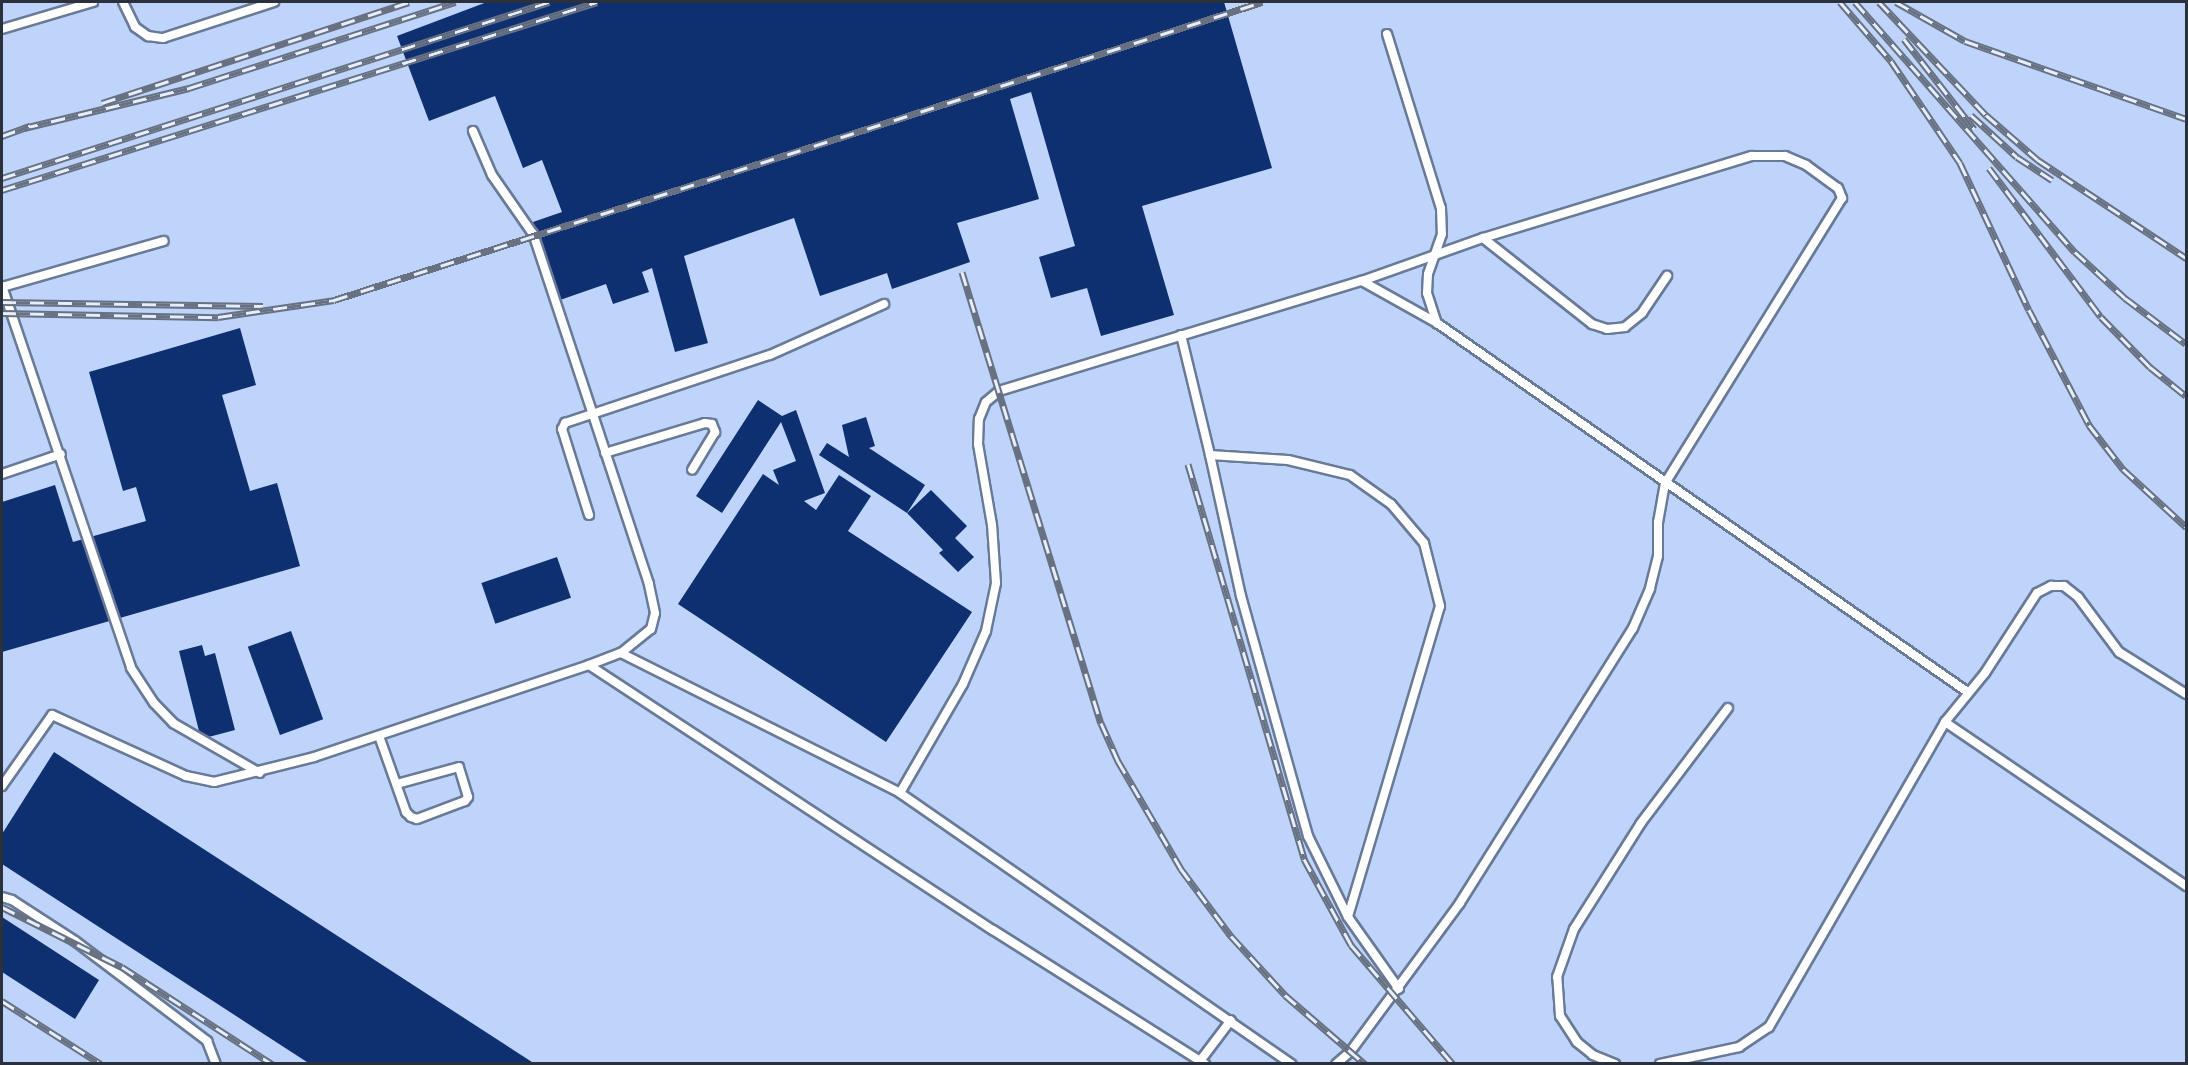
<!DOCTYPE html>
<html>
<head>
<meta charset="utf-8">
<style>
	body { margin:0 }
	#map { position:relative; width:2188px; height:1065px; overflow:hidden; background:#d2e1fb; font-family:"Space Grotesk",sans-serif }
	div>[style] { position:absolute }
	.built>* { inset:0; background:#bed4fb; transform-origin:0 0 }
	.building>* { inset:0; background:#0e2f70; transform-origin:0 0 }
	.roads { filter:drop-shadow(2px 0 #697a97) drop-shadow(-2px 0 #697a97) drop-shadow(0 2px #697a97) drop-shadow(0 -2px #697a97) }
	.lane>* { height:8px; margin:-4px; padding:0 4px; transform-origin:4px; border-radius:4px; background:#fff }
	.rail>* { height:7px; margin-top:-3.5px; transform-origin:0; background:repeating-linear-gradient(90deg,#e6edfb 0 14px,#677182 0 28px); box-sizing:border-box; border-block:2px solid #677182 }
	span { translate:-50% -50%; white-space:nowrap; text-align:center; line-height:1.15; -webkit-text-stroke:6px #e6edfb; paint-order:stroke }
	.frame { position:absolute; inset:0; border:3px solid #2a313d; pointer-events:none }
</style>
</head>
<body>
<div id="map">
	<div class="built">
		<div style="left:2px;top:2px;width:2184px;height:1061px"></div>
	</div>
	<div class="building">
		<div style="clip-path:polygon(487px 2px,1224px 2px,1272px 168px,1142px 206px,1174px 315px,1101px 336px,1087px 288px,1051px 298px,1039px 257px,1075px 246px,1031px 92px,1010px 99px,1039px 199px,957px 223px,970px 262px,892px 289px,887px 273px,820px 296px,794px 218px,684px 256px,708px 343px,675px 352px,652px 268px,642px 272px,649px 292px,613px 304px,606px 284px,560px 300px,533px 222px,562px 212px,542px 160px,523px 168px,495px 96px,429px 121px,397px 36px)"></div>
		<div style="clip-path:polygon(240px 328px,256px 385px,222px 395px,250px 491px,277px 483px,300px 566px,2px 652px,2px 502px,55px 485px,73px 542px,146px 521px,136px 487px,123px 491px,89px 372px)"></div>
		<div style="clip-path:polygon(758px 400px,782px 416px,796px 410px,825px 493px,804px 501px,816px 510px,839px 475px,871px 496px,848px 531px,972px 612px,886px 742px,678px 604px,763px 474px,779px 485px,773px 470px,796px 461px,781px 422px,722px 513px,696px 496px)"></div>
		<div style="clip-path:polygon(866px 417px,875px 446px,869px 448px,925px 485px,907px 513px,819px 455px,827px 443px,849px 457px,842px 425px)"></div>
		<div style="clip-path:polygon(931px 490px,967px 526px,955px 538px,974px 557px,958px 572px,939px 553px,943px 550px,907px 513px)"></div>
		<div style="left:557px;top:557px;width:43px;height:80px;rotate:71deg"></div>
		<div style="left:291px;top:631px;width:94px;height:46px;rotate:70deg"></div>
		<div style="clip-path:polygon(202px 645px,205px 656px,215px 653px,235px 730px,201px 739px,179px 651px)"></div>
		<div style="clip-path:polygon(54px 752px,535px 1064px,310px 1064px,2px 864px,2px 834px)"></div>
		<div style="clip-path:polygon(2px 917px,99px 980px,75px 1019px,2px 972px)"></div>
	</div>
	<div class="roads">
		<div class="lane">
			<div style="left:123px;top:2px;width:28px;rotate:64deg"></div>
			<div style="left:135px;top:27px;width:16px;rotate:35deg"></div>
			<div style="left:148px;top:36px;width:15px;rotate:8deg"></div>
			<div style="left:163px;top:38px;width:117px;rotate:-18deg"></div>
			<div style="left:2px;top:29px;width:95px;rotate:-16.5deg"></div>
			<div style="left:1387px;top:34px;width:182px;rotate:72.8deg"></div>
			<div style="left:1441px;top:208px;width:26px;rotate:88deg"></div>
			<div style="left:1442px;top:234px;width:42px;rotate:109.3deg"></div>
			<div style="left:1428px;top:274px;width:19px;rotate:93deg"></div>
			<div style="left:1427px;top:293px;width:32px;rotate:72deg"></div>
			<div style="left:1483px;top:238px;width:139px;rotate:38.3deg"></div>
			<div style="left:1592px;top:324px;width:16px;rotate:18deg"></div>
			<div style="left:1607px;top:329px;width:18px;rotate:-6deg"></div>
			<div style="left:1625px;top:327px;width:22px;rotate:-39deg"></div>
			<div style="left:1642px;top:313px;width:45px;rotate:-56deg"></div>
			<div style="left:1362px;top:281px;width:86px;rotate:29.2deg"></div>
			<div style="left:1437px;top:323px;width:644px;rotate:34.82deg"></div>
			<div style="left:2px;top:286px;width:403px;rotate:71.3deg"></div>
			<div style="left:131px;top:668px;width:42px;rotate:56.7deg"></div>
			<div style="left:154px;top:703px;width:28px;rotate:46deg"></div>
			<div style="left:173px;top:723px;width:100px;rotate:29.9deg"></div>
			<div style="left:2px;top:287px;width:168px;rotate:-15.9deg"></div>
			<div style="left:1181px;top:335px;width:123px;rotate:76.4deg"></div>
			<div style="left:1210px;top:455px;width:78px;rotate:3.7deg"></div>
			<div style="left:1288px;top:460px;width:64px;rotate:13.6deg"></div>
			<div style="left:1350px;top:475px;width:50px;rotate:35.3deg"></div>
			<div style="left:1391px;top:504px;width:51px;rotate:49.8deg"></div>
			<div style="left:1424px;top:543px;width:65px;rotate:75.7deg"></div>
			<div style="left:1440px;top:606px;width:324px;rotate:106.5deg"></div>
			<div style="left:605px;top:453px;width:104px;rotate:-16.7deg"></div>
			<div style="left:705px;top:423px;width:7px;rotate:8deg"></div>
			<div style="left:712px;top:424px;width:9px;rotate:69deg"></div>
			<div style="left:715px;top:432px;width:44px;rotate:121.2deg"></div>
			<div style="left:1210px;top:455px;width:144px;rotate:77.6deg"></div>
			<div style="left:1241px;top:596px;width:249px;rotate:74.4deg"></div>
			<div style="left:1308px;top:836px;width:90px;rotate:63.7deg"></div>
			<div style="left:1348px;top:917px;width:88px;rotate:54.7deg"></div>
			<div style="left:2px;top:474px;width:62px;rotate:-18.7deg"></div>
			<div style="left:589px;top:515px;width:90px;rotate:-107.4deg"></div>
			<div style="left:562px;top:429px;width:7px;rotate:-63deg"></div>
			<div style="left:565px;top:423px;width:216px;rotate:-18.4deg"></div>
			<div style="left:770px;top:355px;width:125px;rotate:-24.1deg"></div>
			<div style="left:621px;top:653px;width:312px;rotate:26.6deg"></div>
			<div style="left:900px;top:793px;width:476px;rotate:34.7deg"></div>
			<div style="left:589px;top:665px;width:483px;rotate:33.3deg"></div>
			<div style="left:993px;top:930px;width:251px;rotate:32.3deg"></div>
			<div style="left:1945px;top:722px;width:292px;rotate:34.2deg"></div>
			<div style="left:379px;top:736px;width:81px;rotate:70.4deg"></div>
			<div style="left:406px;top:812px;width:7px;rotate:45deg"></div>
			<div style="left:411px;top:817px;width:6px;rotate:18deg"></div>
			<div style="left:417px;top:819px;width:51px;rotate:-20.6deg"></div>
			<div style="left:465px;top:801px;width:5px;rotate:-53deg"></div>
			<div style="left:468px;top:797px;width:31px;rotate:-107deg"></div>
			<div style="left:459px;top:767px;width:64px;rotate:164.7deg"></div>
			<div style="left:2px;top:786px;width:87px;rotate:-54.8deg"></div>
			<div style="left:52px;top:715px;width:147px;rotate:24.5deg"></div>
			<div style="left:186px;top:776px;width:29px;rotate:12deg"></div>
			<div style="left:214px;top:782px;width:103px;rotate:-14deg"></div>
			<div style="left:314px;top:757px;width:290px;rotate:-18.5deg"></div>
			<div style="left:589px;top:665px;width:34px;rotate:-21deg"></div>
			<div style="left:621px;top:653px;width:38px;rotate:-39deg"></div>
			<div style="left:651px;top:629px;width:16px;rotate:-76deg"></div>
			<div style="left:655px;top:613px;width:30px;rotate:-102deg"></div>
			<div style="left:649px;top:584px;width:369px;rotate:-108.3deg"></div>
			<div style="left:533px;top:234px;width:72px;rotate:-124.8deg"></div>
			<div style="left:492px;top:175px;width:48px;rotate:-113.4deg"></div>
			<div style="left:900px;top:793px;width:126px;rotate:-60deg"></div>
			<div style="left:963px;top:684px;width:58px;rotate:-66.5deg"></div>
			<div style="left:986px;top:631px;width:49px;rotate:-78.2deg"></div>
			<div style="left:996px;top:583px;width:58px;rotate:-93.9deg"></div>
			<div style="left:992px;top:525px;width:82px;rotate:-99.8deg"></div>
			<div style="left:978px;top:444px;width:25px;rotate:-88deg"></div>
			<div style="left:979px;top:419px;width:18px;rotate:-68deg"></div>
			<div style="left:986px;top:402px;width:17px;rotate:-40deg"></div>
			<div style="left:999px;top:391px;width:379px;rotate:-16.9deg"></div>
			<div style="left:1362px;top:281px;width:128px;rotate:-19.6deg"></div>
			<div style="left:1483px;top:238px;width:281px;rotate:-17deg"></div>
			<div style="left:1752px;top:156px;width:33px"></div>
			<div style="left:1785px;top:156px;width:23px;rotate:23deg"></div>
			<div style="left:1806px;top:165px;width:39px;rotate:36deg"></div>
			<div style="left:1838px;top:188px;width:11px;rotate:68deg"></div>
			<div style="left:1842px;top:198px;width:335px;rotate:121.8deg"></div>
			<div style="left:1665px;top:483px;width:40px;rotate:100deg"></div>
			<div style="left:1658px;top:522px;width:34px;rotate:90deg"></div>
			<div style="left:1658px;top:556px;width:34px;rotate:104deg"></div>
			<div style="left:1650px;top:589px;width:43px;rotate:113.6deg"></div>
			<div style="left:1633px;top:628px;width:325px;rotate:122.2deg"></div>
			<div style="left:1460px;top:903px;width:185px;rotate:126.4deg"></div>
			<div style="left:1350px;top:1052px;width:18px;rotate:139deg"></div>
			<div style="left:2px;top:897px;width:10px;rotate:17deg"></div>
			<div style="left:12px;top:900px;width:75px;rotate:33.1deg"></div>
			<div style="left:75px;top:941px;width:166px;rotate:37.1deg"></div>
			<div style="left:207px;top:1041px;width:25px;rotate:69deg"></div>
			<div style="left:1200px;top:1061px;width:51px;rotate:-52.9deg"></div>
			<div style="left:1615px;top:1064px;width:24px;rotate:-158deg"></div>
			<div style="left:1593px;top:1055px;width:21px;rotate:-141deg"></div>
			<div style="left:1577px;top:1042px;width:31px;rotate:-123deg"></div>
			<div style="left:1560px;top:1016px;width:39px;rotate:-94deg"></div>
			<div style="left:1557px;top:977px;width:51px;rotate:-70.5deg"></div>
			<div style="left:1574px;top:929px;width:125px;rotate:-57.7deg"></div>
			<div style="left:1641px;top:823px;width:144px;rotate:-52.9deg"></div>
			<div style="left:1660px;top:1064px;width:81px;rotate:-12.1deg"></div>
			<div style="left:1739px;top:1047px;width:36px;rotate:-34deg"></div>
			<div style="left:1769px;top:1027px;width:352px;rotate:-60deg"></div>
			<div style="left:1945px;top:722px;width:63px;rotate:-50.8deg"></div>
			<div style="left:1985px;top:673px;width:95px;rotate:-57deg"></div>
			<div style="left:2037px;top:593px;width:16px;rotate:-27deg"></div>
			<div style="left:2051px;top:586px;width:13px"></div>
			<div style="left:2064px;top:586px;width:18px;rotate:38deg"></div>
			<div style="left:2078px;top:597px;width:69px;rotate:53.3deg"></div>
			<div style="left:2119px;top:652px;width:79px;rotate:32.1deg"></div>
		</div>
	</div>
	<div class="rail">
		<div style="left:1840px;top:2px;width:78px;rotate:49.2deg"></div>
		<div style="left:1891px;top:61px;width:123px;rotate:55.9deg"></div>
		<div style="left:1960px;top:163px;width:162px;rotate:64.9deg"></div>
		<div style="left:2029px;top:310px;width:130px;rotate:62.4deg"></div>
		<div style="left:2089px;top:425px;width:56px;rotate:52.3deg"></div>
		<div style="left:2123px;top:469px;width:86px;rotate:42.6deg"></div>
		<div style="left:1855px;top:2px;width:333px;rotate:48.7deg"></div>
		<div style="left:2075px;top:252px;width:68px;rotate:42.6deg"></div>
		<div style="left:2125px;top:298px;width:76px;rotate:37deg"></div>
		<div style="left:1879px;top:2px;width:156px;rotate:46.6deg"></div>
		<div style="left:1986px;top:115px;width:69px;rotate:40.9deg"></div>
		<div style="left:2038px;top:160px;width:178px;rotate:33.5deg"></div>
		<div style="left:1896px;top:2px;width:79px;rotate:29.5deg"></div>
		<div style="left:1965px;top:41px;width:234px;rotate:19.4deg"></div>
		<div style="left:1904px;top:39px;width:114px;rotate:52.1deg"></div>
		<div style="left:102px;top:103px;width:323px;rotate:-18.2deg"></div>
		<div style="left:1971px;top:115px;width:62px;rotate:42.4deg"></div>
		<div style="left:2017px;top:157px;width:42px;rotate:33.3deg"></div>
		<div style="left:24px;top:128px;width:170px;rotate:-13.6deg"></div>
		<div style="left:189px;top:88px;width:280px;rotate:-17.9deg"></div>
		<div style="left:2px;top:136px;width:30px;rotate:-20deg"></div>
		<div style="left:1989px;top:168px;width:186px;rotate:53.1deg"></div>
		<div style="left:2101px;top:317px;width:70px;rotate:45.6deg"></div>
		<div style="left:2150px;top:367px;width:46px;rotate:38.9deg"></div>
		<div style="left:2px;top:178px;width:575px;rotate:-17.84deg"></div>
		<div style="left:2px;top:190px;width:624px;rotate:-17.53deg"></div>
		<div style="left:962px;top:272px;width:472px;rotate:72.9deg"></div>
		<div style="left:1101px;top:723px;width:42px;rotate:65.9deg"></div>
		<div style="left:1118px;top:761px;width:125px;rotate:59.7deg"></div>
		<div style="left:1181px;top:869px;width:84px;rotate:53.3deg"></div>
		<div style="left:1231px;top:936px;width:80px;rotate:47.5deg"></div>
		<div style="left:1285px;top:995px;width:106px;rotate:40.8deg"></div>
		<div style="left:2px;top:302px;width:261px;rotate:0.9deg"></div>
		<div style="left:2px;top:313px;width:216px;rotate:1.1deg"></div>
		<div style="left:218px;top:317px;width:117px;rotate:-8.3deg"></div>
		<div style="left:334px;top:300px;width:975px;rotate:-17.8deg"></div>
		<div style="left:1188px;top:464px;width:412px;rotate:73.6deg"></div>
		<div style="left:1304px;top:859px;width:98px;rotate:61.3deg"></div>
		<div style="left:1351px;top:945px;width:157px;rotate:49.4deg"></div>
		<div style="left:2px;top:907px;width:134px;rotate:26.6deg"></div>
		<div style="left:122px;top:967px;width:179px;rotate:32.9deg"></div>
		<div style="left:2px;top:1001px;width:117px;rotate:32.5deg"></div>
	</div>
	<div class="frame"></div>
</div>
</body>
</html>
